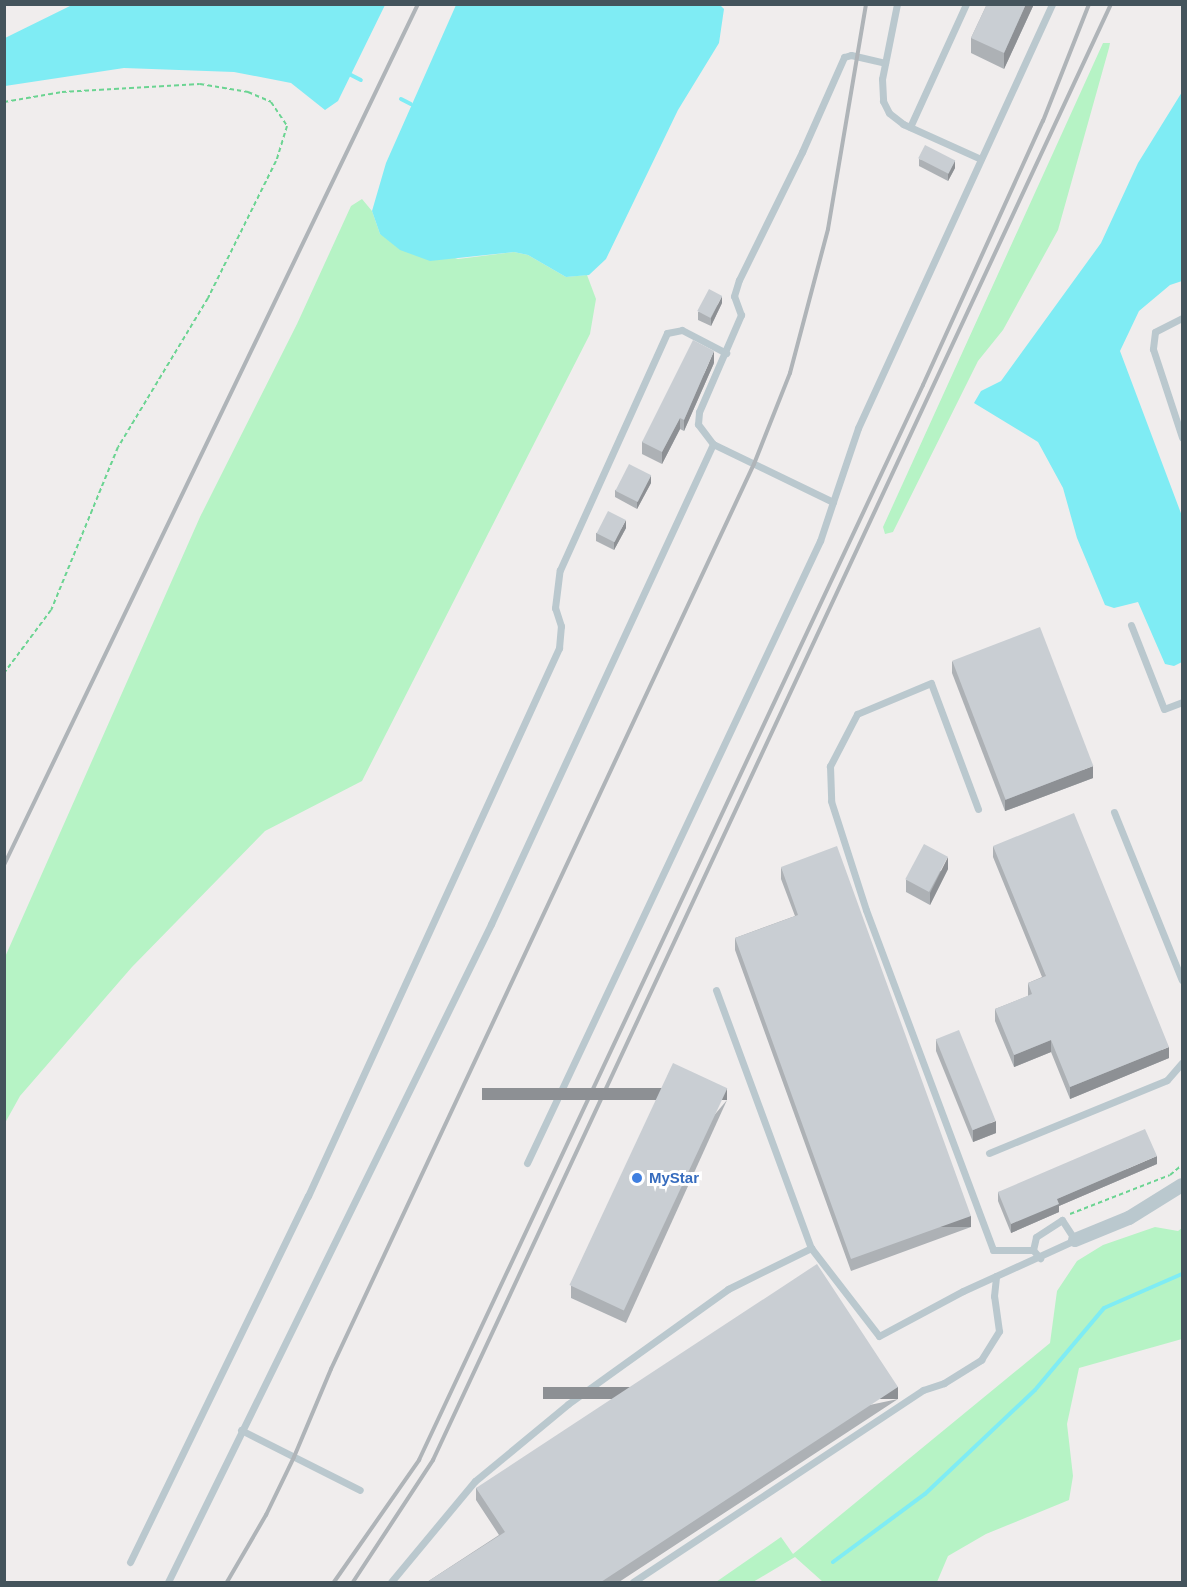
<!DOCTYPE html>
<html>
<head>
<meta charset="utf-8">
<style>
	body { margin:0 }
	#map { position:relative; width:1187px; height:1587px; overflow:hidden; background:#f0eded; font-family:Helvetica,sans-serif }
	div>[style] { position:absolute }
	.green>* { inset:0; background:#b6f3c5 }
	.water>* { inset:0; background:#7fecf4 }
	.stream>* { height:4px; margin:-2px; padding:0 2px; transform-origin:2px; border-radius:2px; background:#7fecf4 }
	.path>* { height:2px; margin-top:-1px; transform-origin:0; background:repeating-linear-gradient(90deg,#6bd492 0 4.5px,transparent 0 7.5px) }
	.lane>* { height:7px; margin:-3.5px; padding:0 3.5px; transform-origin:3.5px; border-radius:3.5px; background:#bac8ce }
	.street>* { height:14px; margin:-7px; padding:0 7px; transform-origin:7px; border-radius:7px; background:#bac8ce }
	.rail>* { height:4px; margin:-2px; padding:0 2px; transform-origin:2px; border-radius:2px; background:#afb4b8 }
	.wall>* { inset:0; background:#adb1b5 }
	.shaded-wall>* { inset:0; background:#8d9094; transform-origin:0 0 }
	.building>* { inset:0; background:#c9ced3; transform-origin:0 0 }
	.dots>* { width:16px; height:16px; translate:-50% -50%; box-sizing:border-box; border:3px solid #fff; border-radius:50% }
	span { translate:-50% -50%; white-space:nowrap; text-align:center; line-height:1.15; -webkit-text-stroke:6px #fff; paint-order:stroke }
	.shop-label { font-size:15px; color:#366cbe; font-weight:700 }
	.left { translate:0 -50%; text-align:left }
	.frame { position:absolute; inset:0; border:6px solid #44545c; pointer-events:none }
</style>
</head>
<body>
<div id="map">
	<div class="green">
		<div style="clip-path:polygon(1103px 43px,1110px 43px,1109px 48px,1058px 230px,1003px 330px,978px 361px,893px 532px,885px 534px,883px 527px)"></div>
		<div style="clip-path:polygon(362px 199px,372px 211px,380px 234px,458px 259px,514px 252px,528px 255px,566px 277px,587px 275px,596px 299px,590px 334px,362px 781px,265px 831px,132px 967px,20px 1096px,5px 1123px,5px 957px,200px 517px,297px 324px,351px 206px)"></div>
		<div style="clip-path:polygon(1155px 1227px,1178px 1231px,1182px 1228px,1182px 1339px,1079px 1368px,1067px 1424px,1073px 1476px,1069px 1500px,986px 1534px,948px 1556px,937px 1582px,823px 1582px,795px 1557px,753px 1582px,716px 1582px,781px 1537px,793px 1554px,1050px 1343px,1057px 1291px,1077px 1261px,1103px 1245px)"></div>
	</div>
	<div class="water">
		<div style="clip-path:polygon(72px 5px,72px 4px,385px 5px,338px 101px,325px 110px,291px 83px,234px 72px,124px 68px,5px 86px,5px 38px)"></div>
		<div style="clip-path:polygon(720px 5px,724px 9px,719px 43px,678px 110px,606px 259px,589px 275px,566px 277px,528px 255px,514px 252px,430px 261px,400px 250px,380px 234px,372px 211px,386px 163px,456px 5px)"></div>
		<div style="clip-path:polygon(1182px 92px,1182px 281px,1170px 285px,1139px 311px,1120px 351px,1182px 516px,1182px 662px,1174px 666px,1165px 664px,1138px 602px,1114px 608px,1105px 605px,1077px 538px,1063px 488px,1038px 442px,974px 403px,981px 391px,1001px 381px,1101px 243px,1138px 163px)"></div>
	</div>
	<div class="stream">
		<div style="left:351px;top:75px;width:11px;rotate:27deg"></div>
		<div style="left:401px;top:99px;width:11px;rotate:27deg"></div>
		<div style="left:833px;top:1562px;width:114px;rotate:-36.5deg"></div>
		<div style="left:925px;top:1494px;width:151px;rotate:-43.4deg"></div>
		<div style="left:1035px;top:1390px;width:107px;rotate:-49.9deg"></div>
		<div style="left:1104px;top:1308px;width:85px;rotate:-23.6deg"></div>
	</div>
	<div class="path">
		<div style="left:4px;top:102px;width:59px;rotate:-9.8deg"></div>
		<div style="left:62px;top:92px;width:138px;rotate:-3.3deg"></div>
		<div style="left:200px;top:84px;width:49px;rotate:9.5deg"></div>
		<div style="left:248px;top:92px;width:25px;rotate:23deg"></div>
		<div style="left:271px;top:102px;width:29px;rotate:56deg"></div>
		<div style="left:287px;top:126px;width:37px;rotate:107deg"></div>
		<div style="left:276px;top:161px;width:153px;rotate:116.4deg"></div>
		<div style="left:208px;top:298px;width:174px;rotate:121.1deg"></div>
		<div style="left:118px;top:447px;width:176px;rotate:112.3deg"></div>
		<div style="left:51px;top:610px;width:79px;rotate:126.7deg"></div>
		<div style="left:1070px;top:1214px;width:107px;rotate:-21.3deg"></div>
		<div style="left:1170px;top:1175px;width:16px;rotate:-40deg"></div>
	</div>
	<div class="lane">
		<div style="left:897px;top:4px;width:76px;rotate:101.3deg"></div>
		<div style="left:882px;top:79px;width:22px;rotate:87deg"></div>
		<div style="left:883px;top:101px;width:13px;rotate:63deg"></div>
		<div style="left:889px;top:113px;width:18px;rotate:38deg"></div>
		<div style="left:903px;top:124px;width:85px;rotate:24.2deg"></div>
		<div style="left:910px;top:127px;width:135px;rotate:-65.5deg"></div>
		<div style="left:1182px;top:318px;width:30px;rotate:153deg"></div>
		<div style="left:1155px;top:332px;width:17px;rotate:97deg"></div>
		<div style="left:1153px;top:349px;width:93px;rotate:71.8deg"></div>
		<div style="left:833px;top:502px;width:78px;rotate:-71.3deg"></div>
		<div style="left:858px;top:428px;width:466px;rotate:-65.4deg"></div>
		<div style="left:1131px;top:625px;width:90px;rotate:68.6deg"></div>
		<div style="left:1164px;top:709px;width:19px;rotate:-21deg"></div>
		<div style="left:978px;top:809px;width:134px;rotate:-110.5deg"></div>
		<div style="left:931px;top:683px;width:80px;rotate:157.3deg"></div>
		<div style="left:857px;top:714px;width:59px;rotate:117.4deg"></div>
		<div style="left:830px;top:766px;width:35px;rotate:88deg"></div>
		<div style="left:831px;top:801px;width:114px;rotate:72.2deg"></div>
		<div style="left:866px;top:910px;width:363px;rotate:69.5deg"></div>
		<div style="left:993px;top:1250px;width:40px"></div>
		<div style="left:1033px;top:1250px;width:11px;rotate:49deg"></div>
		<div style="left:1114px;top:812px;width:181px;rotate:68deg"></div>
		<div style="left:716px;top:990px;width:275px;rotate:69.8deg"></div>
		<div style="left:811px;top:1248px;width:111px;rotate:52.3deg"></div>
		<div style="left:879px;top:1336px;width:95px;rotate:-28.2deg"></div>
		<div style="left:963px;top:1291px;width:123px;rotate:-24.5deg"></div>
		<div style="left:1075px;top:1240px;width:24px;rotate:-123deg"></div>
		<div style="left:1062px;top:1220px;width:31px;rotate:147deg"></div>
		<div style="left:1036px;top:1237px;width:13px;rotate:103deg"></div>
		<div style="left:989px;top:1153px;width:192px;rotate:-22.3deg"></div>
		<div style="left:1167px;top:1080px;width:23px;rotate:-49deg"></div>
		<div style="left:527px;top:1163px;width:688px;rotate:-64.78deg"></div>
		<div style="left:820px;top:541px;width:41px;rotate:-71.6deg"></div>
		<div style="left:833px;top:502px;width:133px;rotate:-154.2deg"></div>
		<div style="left:241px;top:1430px;width:133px;rotate:26.8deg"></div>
		<div style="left:130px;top:1562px;width:407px;rotate:-64.1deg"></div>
		<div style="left:308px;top:1196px;width:603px;rotate:-65.39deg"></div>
		<div style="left:559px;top:648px;width:22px;rotate:-85deg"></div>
		<div style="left:561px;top:626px;width:19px;rotate:-108deg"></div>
		<div style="left:555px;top:608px;width:38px;rotate:-83deg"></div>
		<div style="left:560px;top:570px;width:260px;rotate:-65.7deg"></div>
		<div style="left:667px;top:333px;width:15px;rotate:-11deg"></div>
		<div style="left:682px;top:330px;width:50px;rotate:27.6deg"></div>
		<div style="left:168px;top:1582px;width:733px;rotate:-63.85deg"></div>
		<div style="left:491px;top:924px;width:529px;rotate:-65.18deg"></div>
		<div style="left:713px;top:444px;width:25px;rotate:-127deg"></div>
		<div style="left:698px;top:424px;width:12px;rotate:-85deg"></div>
		<div style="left:699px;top:412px;width:106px;rotate:-66.6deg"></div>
		<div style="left:741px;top:315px;width:20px;rotate:-110deg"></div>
		<div style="left:734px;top:296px;width:17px;rotate:-73deg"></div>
		<div style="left:739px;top:280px;width:143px;rotate:-63.8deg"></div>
		<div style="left:802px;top:152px;width:104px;rotate:-66.1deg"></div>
		<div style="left:844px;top:57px;width:7px;rotate:-16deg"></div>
		<div style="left:851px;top:55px;width:35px;rotate:13deg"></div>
		<div style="left:391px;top:1582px;width:131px;rotate:-50.3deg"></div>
		<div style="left:475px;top:1481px;width:121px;rotate:-39.6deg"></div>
		<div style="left:568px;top:1404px;width:197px;rotate:-35.7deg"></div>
		<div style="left:728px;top:1289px;width:93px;rotate:-26.3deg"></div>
		<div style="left:633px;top:1582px;width:348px;rotate:-33.5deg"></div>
		<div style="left:923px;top:1390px;width:22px;rotate:-18deg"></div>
		<div style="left:944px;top:1383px;width:44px;rotate:-31.9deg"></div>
		<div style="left:981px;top:1360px;width:34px;rotate:-58deg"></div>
		<div style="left:999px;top:1331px;width:35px;rotate:-98deg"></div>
		<div style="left:994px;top:1296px;width:20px;rotate:-84deg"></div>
	</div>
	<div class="street">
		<div style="left:1075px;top:1240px;width:58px;rotate:-22.2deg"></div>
		<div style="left:1129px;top:1218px;width:62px;rotate:-31.9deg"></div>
	</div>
	<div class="rail">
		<div style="left:4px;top:865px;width:955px;rotate:-64.32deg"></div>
		<div style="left:227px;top:1582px;width:78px;rotate:-59.8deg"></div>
		<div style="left:266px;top:1515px;width:64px;rotate:-64.2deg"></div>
		<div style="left:294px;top:1457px;width:95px;rotate:-67.2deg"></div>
		<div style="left:331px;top:1369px;width:999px;rotate:-64.95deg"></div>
		<div style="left:754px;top:464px;width:98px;rotate:-68.4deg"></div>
		<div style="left:790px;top:373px;width:149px;rotate:-75.2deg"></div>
		<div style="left:828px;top:229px;width:228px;rotate:-80.4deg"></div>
		<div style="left:334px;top:1582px;width:149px;rotate:-55.1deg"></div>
		<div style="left:419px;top:1460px;width:1187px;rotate:-64.88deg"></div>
		<div style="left:923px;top:385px;width:290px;rotate:-65.6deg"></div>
		<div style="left:1043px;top:121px;width:126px;rotate:-68.5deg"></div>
		<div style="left:353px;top:1582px;width:146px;rotate:-56.7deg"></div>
		<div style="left:433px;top:1460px;width:1606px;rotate:-65.03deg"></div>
	</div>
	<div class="wall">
		<div style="clip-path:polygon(987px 4px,1034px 4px,1004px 69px,971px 53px,971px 38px)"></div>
		<div style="clip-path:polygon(919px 159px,955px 168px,948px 181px,919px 166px)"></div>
		<div style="clip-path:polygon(722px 303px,711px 326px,698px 320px,698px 312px)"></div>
		<div style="clip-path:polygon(714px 363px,684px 431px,680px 429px,662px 464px,642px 454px,642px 442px)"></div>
		<div style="clip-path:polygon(651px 483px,637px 509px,615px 497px,615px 490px)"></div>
		<div style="clip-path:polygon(626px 528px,614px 550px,596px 541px,596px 533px)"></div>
		<div style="clip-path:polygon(952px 661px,1093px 778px,1005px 811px,952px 673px)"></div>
		<div style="clip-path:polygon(993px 846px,1169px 1058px,1070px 1099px,1051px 1052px,1014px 1067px,995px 1021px,995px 1009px,1028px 996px,1028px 983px,1042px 977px,993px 857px)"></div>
		<div style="clip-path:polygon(781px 867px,971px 1227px,851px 1271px,735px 950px,735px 938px,795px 916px,781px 879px)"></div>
		<div style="clip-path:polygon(948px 869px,930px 905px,906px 892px,906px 880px)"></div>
		<div style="clip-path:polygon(936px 1039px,996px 1133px,973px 1142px,936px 1051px)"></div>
		<div style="clip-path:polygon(727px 1100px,626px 1323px,571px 1298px,571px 1286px)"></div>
		<div style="clip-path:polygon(1157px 1164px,1059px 1206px,1059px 1212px,1011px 1233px,998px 1201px,998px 1192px)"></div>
		<div style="clip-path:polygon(898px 1399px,619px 1582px,427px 1582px,499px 1535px,476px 1500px,476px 1488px)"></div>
	</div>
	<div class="shaded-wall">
		<div style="clip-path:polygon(1026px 4px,1034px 4px,1004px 69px,1004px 53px)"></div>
		<div style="clip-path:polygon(955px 160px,955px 168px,948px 181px,948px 173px)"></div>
		<div style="clip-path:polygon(722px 296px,722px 303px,711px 326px,711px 318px)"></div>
		<div style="clip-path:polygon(714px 351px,714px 363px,684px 431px,684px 420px)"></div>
		<div style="clip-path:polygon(680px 418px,680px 429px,662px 464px,662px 452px)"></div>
		<div style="clip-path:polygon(651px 475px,651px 483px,637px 509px,637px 501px)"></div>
		<div style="clip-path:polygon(626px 520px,626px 528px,614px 550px,614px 542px)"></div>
		<div style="clip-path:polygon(1093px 766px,1093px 778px,1005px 811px,1005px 800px)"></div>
		<div style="clip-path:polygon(948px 857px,948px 869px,930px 905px,930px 893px)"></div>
		<div style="clip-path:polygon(1051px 1040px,1051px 1052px,1014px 1067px,1014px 1055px)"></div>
		<div style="clip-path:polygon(1169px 1047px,1169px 1058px,1070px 1099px,1070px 1087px)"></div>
		<div style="left:727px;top:1088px;width:12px;height:245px;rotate:90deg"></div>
		<div style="clip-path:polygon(996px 1121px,996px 1133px,973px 1142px,973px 1130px)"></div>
		<div style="clip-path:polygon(1157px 1156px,1157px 1164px,1059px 1206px,1059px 1212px,1011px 1233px,1011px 1224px,1057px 1199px)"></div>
		<div style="left:971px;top:1216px;width:11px;height:127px;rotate:90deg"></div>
		<div style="left:898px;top:1387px;width:12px;height:355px;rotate:90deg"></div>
	</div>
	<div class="building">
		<div style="clip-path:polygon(987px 4px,1026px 4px,1004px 53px,971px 38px)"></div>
		<div style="left:925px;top:145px;width:34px;height:15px;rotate:27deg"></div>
		<div style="left:709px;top:289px;width:15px;height:25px;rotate:28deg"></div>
		<div style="clip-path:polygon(693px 340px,714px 351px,684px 420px,680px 418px,662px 452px,642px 442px)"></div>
		<div style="left:629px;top:464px;width:25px;height:30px;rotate:27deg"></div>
		<div style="left:608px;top:511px;width:20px;height:25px;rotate:27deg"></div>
		<div style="left:1040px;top:627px;width:149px;height:94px;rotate:69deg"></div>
		<div style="clip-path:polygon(1074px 813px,1169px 1047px,1070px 1087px,1051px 1040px,1014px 1055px,995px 1009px,1032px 994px,1028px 983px,1046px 976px,993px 846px)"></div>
		<div style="left:924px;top:844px;width:27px;height:40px;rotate:28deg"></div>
		<div style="clip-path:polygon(837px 846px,971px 1216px,851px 1259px,735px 938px,798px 915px,781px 867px)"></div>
		<div style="left:959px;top:1030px;width:98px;height:25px;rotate:68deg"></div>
		<div style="left:673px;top:1063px;width:60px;height:245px;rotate:25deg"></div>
		<div style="clip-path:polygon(1145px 1129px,1157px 1156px,1057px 1199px,1059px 1204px,1011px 1224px,998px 1192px)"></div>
		<div style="clip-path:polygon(817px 1264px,898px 1387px,601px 1582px,427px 1582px,505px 1532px,476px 1488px)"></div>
	</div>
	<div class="dots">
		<div style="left:637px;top:1178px;background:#3f7fe0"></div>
	</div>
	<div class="shop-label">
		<span class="left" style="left:649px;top:1178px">MyStar</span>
	</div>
	<div class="frame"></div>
</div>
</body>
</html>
